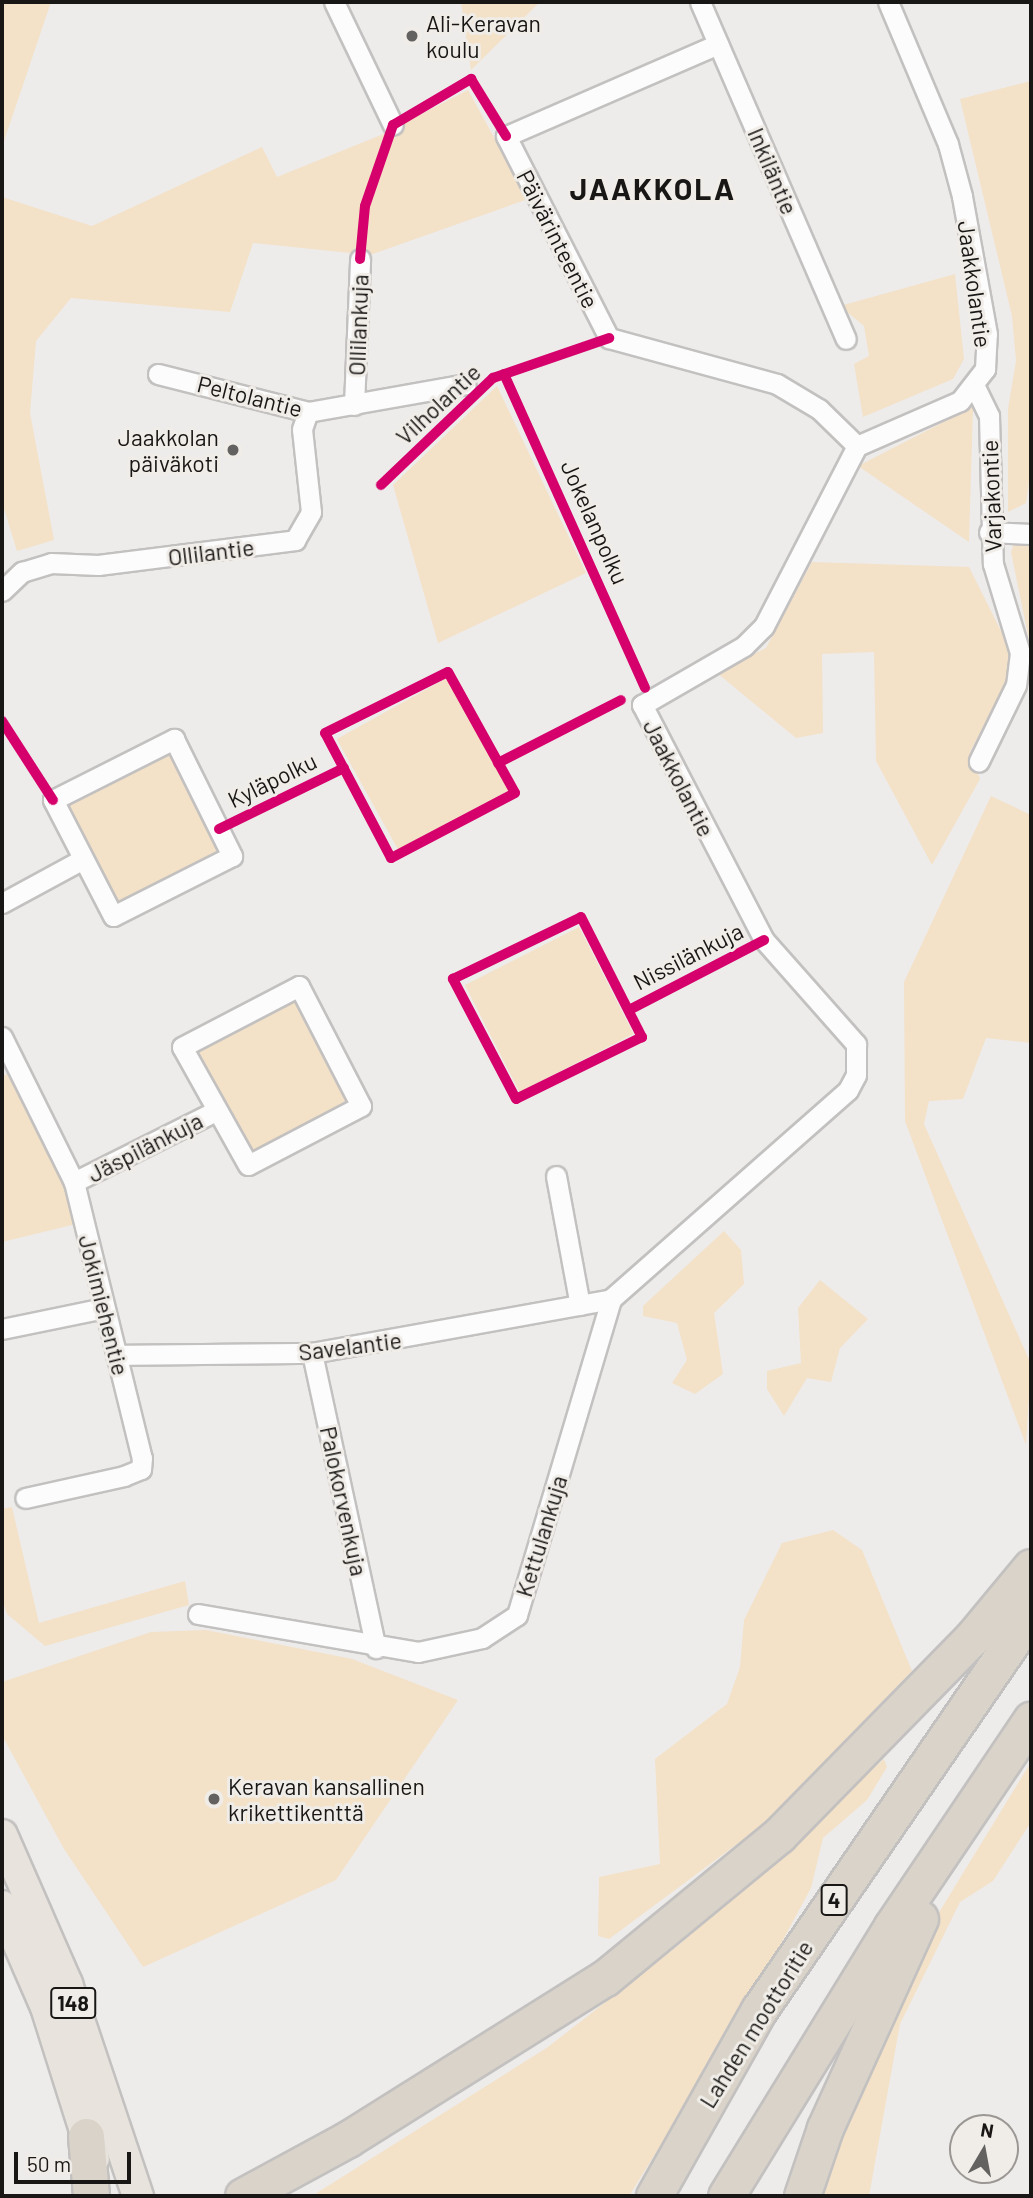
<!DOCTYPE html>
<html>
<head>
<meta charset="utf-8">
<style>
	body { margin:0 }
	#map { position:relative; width:1033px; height:2198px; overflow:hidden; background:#eeecea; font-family:Barlow,sans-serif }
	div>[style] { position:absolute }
	.green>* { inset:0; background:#f3e1c8; transform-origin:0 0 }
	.roads { filter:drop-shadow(2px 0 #c3c1c0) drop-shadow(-2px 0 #c3c1c0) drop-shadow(0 2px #c3c1c0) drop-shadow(0 -2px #c3c1c0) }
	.minor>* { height:19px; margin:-9.5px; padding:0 9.5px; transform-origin:9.5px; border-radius:9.5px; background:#fcfcfc }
	.primary>* { height:30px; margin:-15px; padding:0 15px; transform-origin:15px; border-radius:15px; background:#e8e4dd }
	.motorway>* { height:35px; margin:-17.5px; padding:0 17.5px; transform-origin:17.5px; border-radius:17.5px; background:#dad3c9 }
	.cycleway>* { height:10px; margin:-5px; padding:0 5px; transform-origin:5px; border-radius:5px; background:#d6006c }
	.dots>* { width:19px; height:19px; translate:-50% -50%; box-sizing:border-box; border:4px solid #f0ede8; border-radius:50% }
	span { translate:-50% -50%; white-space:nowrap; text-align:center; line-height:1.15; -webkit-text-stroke:6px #f0ede8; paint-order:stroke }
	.shield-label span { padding:2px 5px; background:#f0ede8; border:2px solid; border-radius:5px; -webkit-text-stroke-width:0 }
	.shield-label { font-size:21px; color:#181715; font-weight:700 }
	.poi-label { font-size:23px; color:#181715 }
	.left { translate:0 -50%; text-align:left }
	.right { translate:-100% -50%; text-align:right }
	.street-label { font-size:23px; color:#181715 }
	.district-label { font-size:30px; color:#181715; font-weight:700; letter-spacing:2px }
	.frame { position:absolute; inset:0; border:4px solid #181715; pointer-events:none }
	.north { position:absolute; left:949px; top:2114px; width:70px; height:70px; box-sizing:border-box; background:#f0ede8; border:2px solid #9a9794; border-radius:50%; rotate:10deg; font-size:19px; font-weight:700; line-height:28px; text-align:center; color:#181715 }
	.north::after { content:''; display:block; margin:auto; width:24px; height:32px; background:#636260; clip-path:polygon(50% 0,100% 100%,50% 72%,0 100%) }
	.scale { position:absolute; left:14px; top:2152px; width:117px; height:32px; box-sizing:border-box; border:4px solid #181715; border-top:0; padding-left:9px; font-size:21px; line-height:24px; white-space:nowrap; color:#181715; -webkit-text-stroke:5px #f0ede8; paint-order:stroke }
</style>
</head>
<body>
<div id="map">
	<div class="green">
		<div style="clip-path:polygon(2px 2px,51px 2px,2px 147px)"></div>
		<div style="clip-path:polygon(461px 2px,540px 2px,471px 70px)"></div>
		<div style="clip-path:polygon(1031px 2px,1031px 468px,1026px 503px,1008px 512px,1008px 409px,1016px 361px,1012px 316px,960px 99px,1031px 81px)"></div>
		<div style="clip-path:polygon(468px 90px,528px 199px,370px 255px,253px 243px,230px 312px,71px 298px,36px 341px,30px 413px,54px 540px,17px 551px,2px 502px,2px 197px,92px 226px,262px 147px,277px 177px,381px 135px)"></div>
		<div style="clip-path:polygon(955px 274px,964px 359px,953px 379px,863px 417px,854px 364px,869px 356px,864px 326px,840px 306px)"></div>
		<div style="clip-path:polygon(497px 386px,586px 573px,438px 643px,393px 485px)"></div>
		<div style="clip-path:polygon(973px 407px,969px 542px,858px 466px)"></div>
		<div style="clip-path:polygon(1015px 541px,1031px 542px,1031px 650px,1011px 552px)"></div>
		<div style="clip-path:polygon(812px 562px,969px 567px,1010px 649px,1005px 684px,970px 752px,980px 779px,932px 865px,876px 761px,874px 652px,822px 654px,823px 733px,796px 738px,717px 673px,766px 648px)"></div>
		<div style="left:447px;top:678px;width:128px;height:126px;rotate:61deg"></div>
		<div style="left:169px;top:748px;width:118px;height:119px;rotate:64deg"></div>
		<div style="clip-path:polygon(991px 796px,1031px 815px,1031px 1043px,986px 1038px,963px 1099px,929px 1101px,924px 1124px,1031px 1364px,1026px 1445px,905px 1121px,904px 982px)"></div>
		<div style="left:579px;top:927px;width:120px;height:128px;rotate:63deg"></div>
		<div style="left:294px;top:997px;width:119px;height:113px;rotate:62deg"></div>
		<div style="clip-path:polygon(8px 1074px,60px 1169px,76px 1224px,2px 1242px,2px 1076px)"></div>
		<div style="clip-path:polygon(724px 1231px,741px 1250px,744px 1284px,714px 1313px,723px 1374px,695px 1394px,672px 1383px,687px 1360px,677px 1323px,643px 1316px,643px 1306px)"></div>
		<div style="clip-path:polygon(820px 1280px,868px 1319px,840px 1348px,831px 1382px,807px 1378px,784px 1416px,767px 1389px,767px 1371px,801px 1363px,798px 1308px)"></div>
		<div style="clip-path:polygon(12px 1507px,39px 1623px,185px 1581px,189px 1605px,45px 1646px,7px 1614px,2px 1600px,2px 1509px)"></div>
		<div style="clip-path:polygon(833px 1530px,862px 1550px,912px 1671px,764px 1824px,609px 1939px,598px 1936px,599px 1877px,660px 1864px,655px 1759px,727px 1704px,740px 1667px,744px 1620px,782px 1543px)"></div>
		<div style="clip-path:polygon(206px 1630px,352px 1659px,458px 1700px,336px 1880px,143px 1967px,64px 1849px,2px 1735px,2px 1682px,151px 1632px)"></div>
		<div style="clip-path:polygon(884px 1759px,887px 1767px,867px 1800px,823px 1838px,811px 1888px,746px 2008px,629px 2196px,312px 2196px,548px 2047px,680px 1944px)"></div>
		<div style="clip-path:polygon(1031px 1762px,1031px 1822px,993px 1881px,960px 1902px,900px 2024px,869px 2196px,812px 2196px,913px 1955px)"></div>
	</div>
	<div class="roads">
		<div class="minor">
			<div style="left:334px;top:2px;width:136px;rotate:64.4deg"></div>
			<div style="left:700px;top:2px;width:367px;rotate:66.6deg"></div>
			<div style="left:718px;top:44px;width:231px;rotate:156.5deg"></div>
			<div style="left:506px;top:136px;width:227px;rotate:63deg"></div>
			<div style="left:609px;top:338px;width:174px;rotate:15.3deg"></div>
			<div style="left:777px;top:384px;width:49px;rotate:30.8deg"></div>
			<div style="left:819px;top:409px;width:53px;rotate:44.2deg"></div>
			<div style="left:158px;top:374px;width:155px;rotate:14.2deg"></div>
			<div style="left:308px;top:412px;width:160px;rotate:-10deg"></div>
			<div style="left:976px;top:389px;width:30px;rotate:64deg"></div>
			<div style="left:989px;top:416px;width:148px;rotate:88.5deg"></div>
			<div style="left:993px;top:564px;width:93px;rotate:73.1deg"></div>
			<div style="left:1020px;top:653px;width:32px;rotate:97deg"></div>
			<div style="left:1016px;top:685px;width:85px;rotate:116deg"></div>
			<div style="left:354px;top:405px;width:146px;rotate:-87.6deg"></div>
			<div style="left:989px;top:532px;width:42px;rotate:2.7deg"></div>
			<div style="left:2px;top:591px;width:28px;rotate:-44deg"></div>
			<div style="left:22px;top:572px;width:30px;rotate:-17deg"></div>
			<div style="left:51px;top:563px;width:47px;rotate:2.4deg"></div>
			<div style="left:98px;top:565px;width:199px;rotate:-7.2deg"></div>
			<div style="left:295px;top:540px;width:32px;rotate:-60deg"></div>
			<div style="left:311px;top:512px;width:83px;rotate:-96.2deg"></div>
			<div style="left:302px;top:429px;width:18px;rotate:-71deg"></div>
			<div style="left:174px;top:739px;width:131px;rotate:63.6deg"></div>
			<div style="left:232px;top:856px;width:133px;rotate:153.2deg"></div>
			<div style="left:113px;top:916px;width:131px;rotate:-117.3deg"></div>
			<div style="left:53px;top:800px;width:136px;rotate:-26.8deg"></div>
			<div style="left:2px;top:903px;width:92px;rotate:-28.5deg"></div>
			<div style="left:299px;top:986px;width:135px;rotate:62.7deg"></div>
			<div style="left:361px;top:1106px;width:127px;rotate:152.4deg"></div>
			<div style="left:248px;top:1165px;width:135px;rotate:-119.2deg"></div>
			<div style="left:182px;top:1047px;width:132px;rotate:-27.5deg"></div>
			<div style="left:2px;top:1037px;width:162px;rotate:63.6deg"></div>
			<div style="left:74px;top:1182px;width:284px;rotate:76.2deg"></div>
			<div style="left:142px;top:1458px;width:11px;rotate:95deg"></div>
			<div style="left:141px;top:1469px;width:18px;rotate:158deg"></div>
			<div style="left:124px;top:1476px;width:101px;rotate:167.5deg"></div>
			<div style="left:556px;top:1176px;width:131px;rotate:79.5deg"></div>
			<div style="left:74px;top:1182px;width:159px;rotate:-26.6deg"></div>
			<div style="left:2px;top:1329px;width:104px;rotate:-11.6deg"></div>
			<div style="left:312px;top:1353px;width:302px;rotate:77.8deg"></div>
			<div style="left:116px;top:1355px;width:196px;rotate:-0.6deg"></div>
			<div style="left:312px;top:1353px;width:304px;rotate:-10.2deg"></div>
			<div style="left:611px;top:1299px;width:316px;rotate:-41.4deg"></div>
			<div style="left:848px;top:1090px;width:17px;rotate:-62deg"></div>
			<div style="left:856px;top:1075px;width:31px;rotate:-90deg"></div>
			<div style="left:856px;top:1044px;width:139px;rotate:-131.5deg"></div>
			<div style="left:764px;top:940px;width:265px;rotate:-117.4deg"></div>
			<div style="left:642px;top:705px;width:118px;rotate:-30deg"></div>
			<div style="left:744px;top:646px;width:28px;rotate:-45deg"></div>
			<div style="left:764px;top:626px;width:203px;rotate:-62.7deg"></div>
			<div style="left:857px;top:446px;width:112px;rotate:-23.6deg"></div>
			<div style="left:960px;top:401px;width:41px;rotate:-52deg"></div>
			<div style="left:985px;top:369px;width:35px;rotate:-87deg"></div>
			<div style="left:987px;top:334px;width:140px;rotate:-100.3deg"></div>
			<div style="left:962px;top:196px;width:54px;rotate:-105.1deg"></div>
			<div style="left:948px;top:144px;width:154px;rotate:-112.9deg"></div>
			<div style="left:198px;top:1614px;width:223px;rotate:9.8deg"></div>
			<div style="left:418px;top:1652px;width:66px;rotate:-12.3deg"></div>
			<div style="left:482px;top:1638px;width:42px;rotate:-33.3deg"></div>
			<div style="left:517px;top:1615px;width:330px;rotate:-73.4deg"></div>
		</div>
		<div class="primary">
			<div style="left:2px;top:1835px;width:163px;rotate:66.4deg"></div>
			<div style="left:67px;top:1984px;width:224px;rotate:71.5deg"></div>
			<div style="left:2px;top:1906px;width:110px;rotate:66.5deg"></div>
			<div style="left:46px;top:2007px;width:159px;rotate:72.5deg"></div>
		</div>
		<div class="motorway">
			<div style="left:86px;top:2136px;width:60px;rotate:85.2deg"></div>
			<div style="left:243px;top:2196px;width:119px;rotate:-28.5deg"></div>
			<div style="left:348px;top:2139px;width:303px;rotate:-32.1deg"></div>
			<div style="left:605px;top:1978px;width:225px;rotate:-39.4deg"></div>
			<div style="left:779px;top:1835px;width:276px;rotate:-45.6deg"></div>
			<div style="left:972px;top:1638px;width:92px;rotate:-50.3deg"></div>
			<div style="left:654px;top:2196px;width:214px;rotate:-60.6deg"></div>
			<div style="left:759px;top:2010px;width:480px;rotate:-55.5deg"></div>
			<div style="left:726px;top:2196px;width:317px;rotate:-58.4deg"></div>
			<div style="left:892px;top:1926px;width:249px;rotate:-56deg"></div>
			<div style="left:802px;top:2196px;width:72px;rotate:-71.3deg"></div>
			<div style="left:825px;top:2128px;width:230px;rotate:-65.6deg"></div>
		</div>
	</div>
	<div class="cycleway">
		<div style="left:360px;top:259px;width:53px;rotate:-84.6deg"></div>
		<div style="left:365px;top:206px;width:86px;rotate:-70.9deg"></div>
		<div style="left:393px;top:125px;width:91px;rotate:-30.5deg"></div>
		<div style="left:471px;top:79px;width:67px;rotate:58.4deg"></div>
		<div style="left:504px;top:374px;width:344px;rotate:65.8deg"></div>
		<div style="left:381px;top:485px;width:155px;rotate:-43.7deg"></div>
		<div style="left:493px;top:378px;width:123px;rotate:-19deg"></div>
		<div style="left:448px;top:672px;width:138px;rotate:61deg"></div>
		<div style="left:515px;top:793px;width:140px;rotate:152.3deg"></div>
		<div style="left:391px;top:858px;width:141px;rotate:-117.8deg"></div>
		<div style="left:325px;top:733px;width:137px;rotate:-26.4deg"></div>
		<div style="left:2px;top:721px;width:94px;rotate:57.2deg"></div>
		<div style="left:498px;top:763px;width:138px;rotate:-27.1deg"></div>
		<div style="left:219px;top:829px;width:139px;rotate:-26deg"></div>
		<div style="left:581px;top:917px;width:135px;rotate:63.1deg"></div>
		<div style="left:642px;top:1037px;width:140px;rotate:153.8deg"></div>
		<div style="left:516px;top:1099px;width:136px;rotate:-117.7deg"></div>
		<div style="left:453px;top:979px;width:142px;rotate:-25.8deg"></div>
		<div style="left:631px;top:1009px;width:150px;rotate:-27.4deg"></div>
	</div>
	<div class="dots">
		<div style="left:412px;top:36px;background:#636260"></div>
		<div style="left:233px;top:450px;background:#636260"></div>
		<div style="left:214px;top:1799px;background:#636260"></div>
	</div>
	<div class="shield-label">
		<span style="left:834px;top:1900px">4</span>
		<span style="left:73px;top:2003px">148</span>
	</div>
	<div class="poi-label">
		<span class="left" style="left:426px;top:36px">Ali-Keravan<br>koulu</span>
		<span class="right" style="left:219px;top:450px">Jaakkolan<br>päiväkoti</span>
		<span class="left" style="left:228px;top:1799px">Keravan kansallinen<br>krikettikenttä</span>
	</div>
	<div class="street-label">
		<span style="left:773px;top:171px;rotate:67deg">Inkiläntie</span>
		<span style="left:558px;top:239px;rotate:63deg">Päivärinteentie</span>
		<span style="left:975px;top:284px;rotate:82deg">Jaakkolantie</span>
		<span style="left:358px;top:325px;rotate:-88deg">Ollilankuja</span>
		<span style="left:250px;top:396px;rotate:14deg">Peltolantie</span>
		<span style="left:438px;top:404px;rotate:-43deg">Vilholantie</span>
		<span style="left:991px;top:496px;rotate:-92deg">Varjakontie</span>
		<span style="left:595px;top:522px;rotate:66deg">Jokelanpolku</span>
		<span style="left:211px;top:552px;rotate:-7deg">Ollilantie</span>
		<span style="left:679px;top:778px;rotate:63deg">Jaakkolantie</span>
		<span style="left:272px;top:780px;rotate:-26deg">Kyläpolku</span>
		<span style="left:688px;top:956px;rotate:-27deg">Nissilänkuja</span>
		<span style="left:145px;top:1147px;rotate:-27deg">Jäspilänkuja</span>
		<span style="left:104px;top:1305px;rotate:76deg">Jokimiehentie</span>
		<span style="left:350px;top:1346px;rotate:-7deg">Savelantie</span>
		<span style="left:344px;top:1501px;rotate:78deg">Palokorvenkuja</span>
		<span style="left:541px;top:1536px;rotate:-73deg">Kettulankuja</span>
		<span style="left:756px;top:2024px;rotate:-58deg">Lahden moottoritie</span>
	</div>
	<div class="district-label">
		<span style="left:653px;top:188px">JAAKKOLA</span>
	</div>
	<div class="frame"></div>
	<div class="north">N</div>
	<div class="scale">50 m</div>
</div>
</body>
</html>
